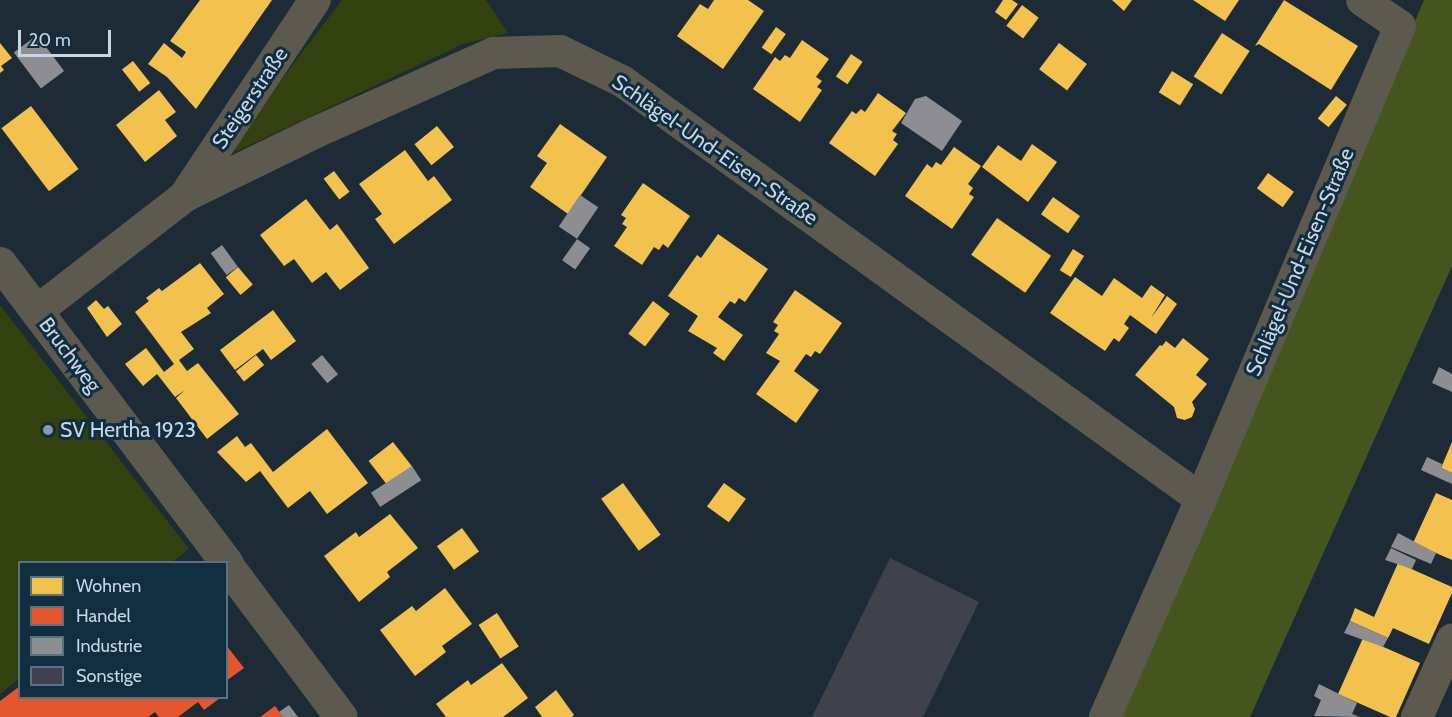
<!DOCTYPE html>
<html>
<head>
<meta charset="utf-8">
<style>
	body { margin:0 }
	#map { position:relative; width:1452px; height:717px; overflow:hidden; background:#1c2b36; font-family:Cabin,sans-serif }
	div>[style] { position:absolute }
	.green>* { inset:0; background:#32410d }
	.forest>* { inset:0; background:#44551e }
	.homes>* { inset:0; background:#f2c14e; transform-origin:0 0 }
	.shops>* { inset:0; background:#e4572e }
	.industry>* { inset:0; background:#8d8d92; transform-origin:0 0 }
	.building>* { inset:0; background:#3f424b }
	.minor>* { height:32px; margin:-16px; padding:0 16px; transform-origin:16px; border-radius:16px; background:#5c5a4f }
	.tertiary>* { height:33px; margin:-16.5px; padding:0 16.5px; transform-origin:16.5px; border-radius:16.5px; background:#5c5a4f }
	.dots>* { width:16px; height:16px; translate:-50% -50%; box-sizing:border-box; border:3px solid #112d40; border-radius:50% }
	span { translate:-50% -50%; white-space:nowrap; text-align:center; line-height:1.15; -webkit-text-stroke:6px #112d40; paint-order:stroke }
	.street-label { font-size:21px; color:#c7d7e4 }
	.poi-label { font-size:21px; color:#c7d7e4 }
	.left { translate:0 -50%; text-align:left }
	.legend { position:absolute; left:18px; top:561px; width:210px; height:138px; box-sizing:border-box; background:#112d40; border:2px solid #5a7182; margin:0; padding:8px 10px; list-style:none; font-size:18px; color:#c7d7e4 }
	.legend li { display:flex; align-items:center; gap:12px; height:30px }
	.legend b { width:30px; border:2px solid #5a7182 }
	.scale { position:absolute; left:18px; top:30px; width:93px; height:27px; box-sizing:border-box; border:3px solid #c7d7e4; border-top:0; padding-left:8px; font-size:18px; line-height:21px; white-space:nowrap; color:#c7d7e4; -webkit-text-stroke:4px #112d40; paint-order:stroke }
</style>
</head>
<body>
<div id="map">
	<div class="green">
		<div style="clip-path:polygon(342px 0,486px 0,508px 33px,463px 44px,237px 151px,230px 147px)"></div>
		<div style="clip-path:polygon(0 305px,189px 549px,172px 562px,20px 562px,19px 679px,0 694px)"></div>
	</div>
	<div class="forest">
		<div style="clip-path:polygon(1424px 0,1452px 0,1452px 266px,1250px 717px,1120px 717px)"></div>
	</div>
	<div class="homes">
		<div style="clip-path:polygon(200px 0,272px 0,196px 109px,167px 77px,148px 64px,164px 43px,182px 58px,186px 52px,170px 41px)"></div>
		<div style="clip-path:polygon(714px 0,748px 0,764px 11px,723px 69px,677px 36px,700px 4px,708px 9px)"></div>
		<div style="clip-path:polygon(1003px 0,1012px 0,1018px 4px,1006px 20px,995px 12px)"></div>
		<div style="clip-path:polygon(1112px 0,1132px 0,1124px 11px)"></div>
		<div style="clip-path:polygon(1193px 0,1239px 0,1225px 21px)"></div>
		<div style="clip-path:polygon(1284px 0,1358px 46px,1331px 90px,1259px 44px,1255px 46px)"></div>
		<div style="left:1022px;top:5px;width:21px;height:26px;rotate:37deg"></div>
		<div style="left:776px;top:27px;width:12px;height:25px;rotate:35deg"></div>
		<div style="left:1222px;top:33px;width:33px;height:52px;rotate:33deg"></div>
		<div style="clip-path:polygon(802px 40px,829px 59px,816px 77px,822px 81px,817px 87px,822px 90px,800px 122px,753px 89px,775px 57px,780px 61px,785px 55px,790px 58px)"></div>
		<div style="clip-path:polygon(0 43px,12px 58px,1px 66px,4px 70px,0 73px)"></div>
		<div style="left:1059px;top:43px;width:35px;height:33px;rotate:37deg"></div>
		<div style="left:851px;top:54px;width:14px;height:27px;rotate:34deg"></div>
		<div style="left:133px;top:61px;width:28px;height:14px;rotate:52deg"></div>
		<div style="left:1172px;top:71px;width:25px;height:25px;rotate:32deg"></div>
		<div style="clip-path:polygon(159px 90px,176px 112px,165px 120px,177px 136px,145px 162px,116px 125px)"></div>
		<div style="clip-path:polygon(878px 93px,906px 113px,892px 131px,897px 134px,893px 140px,898px 144px,875px 176px,829px 143px,852px 111px,856px 114px,861px 109px,865px 112px)"></div>
		<div style="left:1336px;top:96px;width:14px;height:29px;rotate:39deg"></div>
		<div style="left:31px;top:106px;width:79px;height:37px;rotate:53deg"></div>
		<div style="clip-path:polygon(560px 124px,607px 157px,568px 214px,530px 187px,547px 163px,537px 156px)"></div>
		<div style="left:437px;top:126px;width:27px;height:29px;rotate:51deg"></div>
		<div style="clip-path:polygon(1032px 144px,1057px 162px,1028px 202px,982px 167px,998px 145px,1021px 161px)"></div>
		<div style="clip-path:polygon(954px 147px,981px 166px,968px 184px,973px 188px,969px 194px,974px 197px,952px 229px,905px 196px,927px 164px,932px 168px,936px 162px,941px 165px)"></div>
		<div style="clip-path:polygon(405px 150px,428px 181px,434px 176px,452px 200px,394px 244px,375px 219px,382px 214px,359px 184px)"></div>
		<div style="left:334px;top:171px;width:26px;height:13px;rotate:53deg"></div>
		<div style="left:1268px;top:173px;width:32px;height:19px;rotate:36deg"></div>
		<div style="clip-path:polygon(643px 183px,690px 216px,668px 248px,663px 244px,659px 250px,654px 247px,642px 265px,614px 246px,627px 227px,622px 224px,626px 218px,621px 215px)"></div>
		<div style="left:1053px;top:197px;width:33px;height:21px;rotate:35deg"></div>
		<div style="clip-path:polygon(306px 199px,330px 230px,337px 224px,369px 268px,340px 290px,326px 272px,312px 283px,294px 259px,284px 266px,260px 235px)"></div>
		<div style="left:997px;top:218px;width:66px;height:45px;rotate:35deg"></div>
		<div style="clip-path:polygon(718px 234px,768px 269px,745px 302px,739px 298px,735px 304px,730px 301px,718px 317px,743px 335px,724px 361px,713px 353px,717px 348px,688px 331px,698px 316px,668px 296px,697px 255px,701px 258px)"></div>
		<div style="left:1073px;top:249px;width:13px;height:25px;rotate:32deg"></div>
		<div style="clip-path:polygon(200px 263px,224px 294px,207px 308px,211px 313px,181px 332px,194px 349px,179px 360px,187px 371px,198px 363px,239px 414px,207px 439px,176px 398px,185px 390px,175px 397px,157px 374px,143px 386px,125px 364px,146px 348px,164px 372px,174px 364px,135px 312px,149px 301px,146px 298px,159px 288px,162px 291px)"></div>
		<div style="left:238px;top:267px;width:23px;height:16px;rotate:50deg"></div>
		<div style="clip-path:polygon(1075px 277px,1102px 296px,1114px 278px,1142px 298px,1151px 285px,1165px 295px,1151px 318px,1167px 296px,1177px 304px,1156px 334px,1130px 315px,1124px 324px,1129px 328px,1119px 342px,1114px 338px,1105px 351px,1050px 313px)"></div>
		<div style="clip-path:polygon(795px 290px,842px 323px,820px 354px,815px 351px,811px 357px,806px 354px,794px 371px,819px 390px,796px 423px,756px 394px,780px 361px,766px 353px,779px 334px,774px 331px,778px 325px,773px 322px)"></div>
		<div style="clip-path:polygon(96px 300px,104px 309px,108px 306px,122px 324px,107px 337px,87px 308px)"></div>
		<div style="left:653px;top:301px;width:21px;height:41px;rotate:37deg"></div>
		<div style="clip-path:polygon(273px 310px,296px 341px,271px 360px,263px 349px,235px 370px,220px 350px)"></div>
		<div style="clip-path:polygon(1183px 338px,1209px 359px,1196px 375px,1207px 384px,1192px 402px,1195px 409px,1192px 417px,1185px 420px,1177px 418px,1174px 407px,1135px 375px,1160px 345px,1162px 346px,1166px 341px,1175px 348px)"></div>
		<div style="left:256px;top:355px;width:13px;height:26px;rotate:51deg"></div>
		<div style="clip-path:polygon(327px 429px,368px 483px,327px 514px,310px 491px,288px 508px,260px 471px,246px 482px,217px 452px,237px 436px,245px 447px,251px 443px,273px 472px)"></div>
		<div style="left:393px;top:442px;width:31px;height:31px;rotate:52deg"></div>
		<div style="clip-path:polygon(1452px 442px,1452px 473px,1441px 468px)"></div>
		<div style="left:623px;top:483px;width:64px;height:27px;rotate:54deg"></div>
		<div style="left:724px;top:483px;width:27px;height:29px;rotate:36deg"></div>
		<div style="clip-path:polygon(1436px 493px,1452px 500px,1452px 560px,1413px 543px)"></div>
		<div style="clip-path:polygon(390px 514px,418px 548px,387px 572px,390px 577px,359px 602px,324px 556px,356px 532px,359px 537px)"></div>
		<div style="left:462px;top:528px;width:29px;height:31px;rotate:54deg"></div>
		<div style="clip-path:polygon(1398px 563px,1452px 587px,1452px 593px,1429px 644px,1393px 628px,1388px 638px,1350px 621px,1355px 608px,1374px 617px)"></div>
		<div style="clip-path:polygon(445px 588px,472px 624px,442px 646px,446px 652px,415px 676px,380px 630px,412px 606px,416px 611px)"></div>
		<div style="left:497px;top:613px;width:40px;height:22px;rotate:57deg"></div>
		<div style="clip-path:polygon(1363px 638px,1420px 663px,1396px 717px,1390px 717px,1338px 694px)"></div>
		<div style="clip-path:polygon(502px 663px,528px 698px,503px 717px,446px 717px,436px 704px,468px 680px,471px 685px)"></div>
		<div style="clip-path:polygon(556px 690px,574px 715px,572px 717px,542px 717px,535px 707px)"></div>
	</div>
	<div class="shops">
		<div style="clip-path:polygon(226px 645px,244px 668px,226px 681px)"></div>
		<div style="clip-path:polygon(20px 686px,20px 698px,220px 698px,204px 710px,198px 702px,178px 717px,159px 717px,155px 712px,148px 717px,0 717px,0 701px)"></div>
		<div style="clip-path:polygon(275px 706px,283px 717px,260px 717px)"></div>
	</div>
	<div class="industry">
		<div style="left:37px;top:35px;width:45px;height:29px;rotate:53deg"></div>
		<div style="clip-path:polygon(926px 96px,962px 121px,942px 151px,901px 123px,915px 99px)"></div>
		<div style="left:580px;top:195px;width:22px;height:38px;rotate:34deg"></div>
		<div style="left:577px;top:239px;width:16px;height:26px;rotate:35deg"></div>
		<div style="left:222px;top:245px;width:27px;height:14px;rotate:54deg"></div>
		<div style="left:322px;top:355px;width:25px;height:14px;rotate:50deg"></div>
		<div style="clip-path:polygon(1439px 367px,1452px 374px,1452px 392px,1432px 383px)"></div>
		<div style="clip-path:polygon(1427px 457px,1442px 464px,1441px 468px,1452px 473px,1452px 484px,1421px 470px)"></div>
		<div style="left:412px;top:466px;width:17px;height:49px;rotate:57deg"></div>
		<div style="clip-path:polygon(1398px 533px,1436px 553px,1431px 564px,1391px 547px)"></div>
		<div style="clip-path:polygon(1391px 548px,1416px 560px,1412px 569px,1385px 560px)"></div>
		<div style="clip-path:polygon(1350px 621px,1388px 638px,1383px 647px,1344px 633px)"></div>
		<div style="clip-path:polygon(1319px 684px,1357px 703px,1352px 714px,1360px 717px,1314px 716px,1321px 700px,1314px 696px)"></div>
		<div style="clip-path:polygon(289px 705px,298px 717px,283px 717px,279px 712px)"></div>
	</div>
	<div class="building">
		<div style="clip-path:polygon(890px 558px,979px 602px,923px 717px,812px 717px)"></div>
	</div>
	<div class="minor">
		<div style="left:186px;top:194px;width:233px;rotate:-56.4deg"></div>
		<div style="left:37px;top:311px;width:187px;rotate:-37.8deg"></div>
		<div style="left:185px;top:196px;width:144px;rotate:-26deg"></div>
		<div style="left:314px;top:133px;width:197px;rotate:-24deg"></div>
		<div style="left:494px;top:53px;width:66px;rotate:-1.7deg"></div>
		<div style="left:560px;top:51px;width:69px;rotate:25.8deg"></div>
		<div style="left:622px;top:81px;width:714px;rotate:35.83deg"></div>
		<div style="left:1105px;top:717px;width:238px;rotate:-66.2deg"></div>
		<div style="left:1201px;top:499px;width:513px;rotate:-67.18deg"></div>
		<div style="left:1400px;top:26px;width:46px;rotate:-145.6deg"></div>
		<div style="left:1417px;top:717px;width:85px;rotate:-65.6deg"></div>
	</div>
	<div class="tertiary">
		<div style="left:0;top:263px;width:375px;rotate:52.9deg"></div>
		<div style="left:226px;top:564px;width:191px;rotate:53.1deg"></div>
	</div>
	<div class="dots">
		<div style="left:48px;top:430px;background:#8b9ba7"></div>
	</div>
	<div class="street-label">
		<span style="left:250px;top:98px;rotate:-56deg">Steigerstraße</span>
		<span style="left:715px;top:150px;rotate:35deg">Schlägel-Und-Eisen-Straße</span>
		<span style="left:1300px;top:262px;rotate:-67deg">Schlägel-Und-Eisen-Straße</span>
		<span style="left:70px;top:355px;rotate:53deg">Bruchweg</span>
	</div>
	<div class="poi-label">
		<span class="left" style="left:60px;top:430px">SV Hertha 1923</span>
	</div>
	<ul class="legend">
	<li><b style="height:16px;background:#f2c14e"></b>Wohnen</li>
	<li><b style="height:16px;background:#e4572e"></b>Handel</li>
	<li><b style="height:16px;background:#8d8d92"></b>Industrie</li>
	<li><b style="height:16px;background:#3f424b"></b>Sonstige</li>
	</ul>
	<div class="scale">20 m</div>
</div>
</body>
</html>
